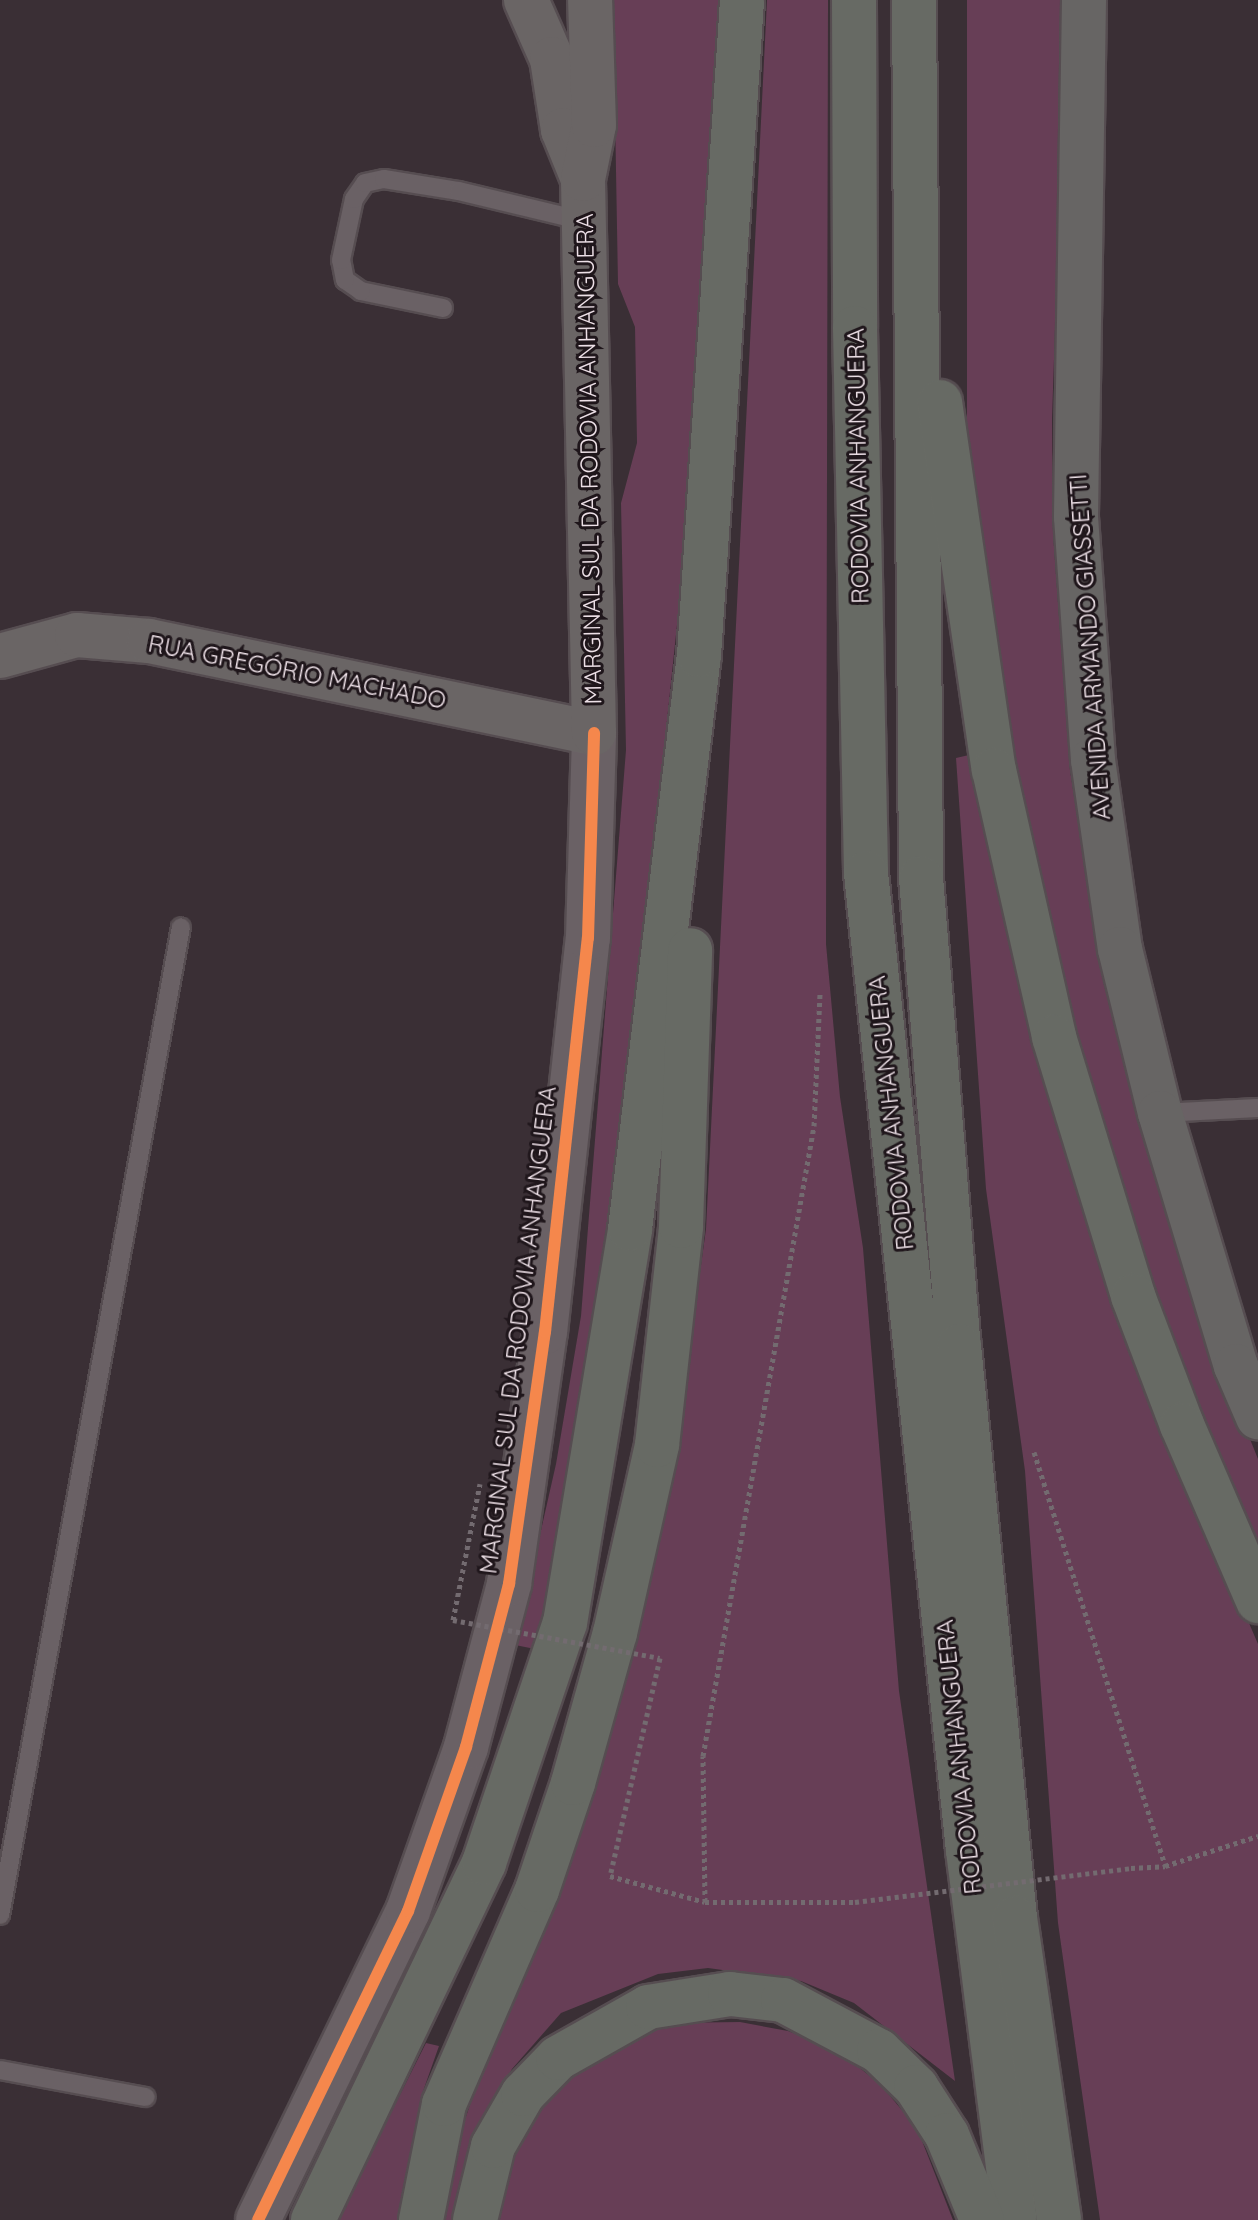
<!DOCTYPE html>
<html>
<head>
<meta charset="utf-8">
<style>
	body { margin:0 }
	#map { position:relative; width:1258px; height:2220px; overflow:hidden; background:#3a2f35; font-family:Quicksand,sans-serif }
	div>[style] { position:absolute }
	.green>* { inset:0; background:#673e56 }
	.path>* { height:5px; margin-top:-2.5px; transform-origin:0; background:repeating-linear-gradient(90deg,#736b70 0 4px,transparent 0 8px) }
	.roads { filter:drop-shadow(2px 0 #564d51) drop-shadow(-2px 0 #564d51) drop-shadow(0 2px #564d51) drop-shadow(0 -2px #564d51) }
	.service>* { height:18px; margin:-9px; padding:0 9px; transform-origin:9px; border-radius:9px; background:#6a6165 }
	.tertiary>* { height:44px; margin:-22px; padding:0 22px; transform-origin:22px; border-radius:22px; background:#6a6165 }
	.secondary>* { height:44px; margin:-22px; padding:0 22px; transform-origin:22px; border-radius:22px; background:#6a6565 }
	.primary>* { height:44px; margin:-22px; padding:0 22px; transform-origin:22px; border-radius:22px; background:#676564 }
	.motorway>* { height:44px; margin:-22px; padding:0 22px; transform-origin:22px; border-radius:22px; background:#676a64 }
	.path-bridge>* { height:5px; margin-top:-2.5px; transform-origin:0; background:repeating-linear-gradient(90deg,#736b70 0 4px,transparent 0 8px) }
	.cycleway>* { height:12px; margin:-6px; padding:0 6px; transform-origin:6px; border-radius:6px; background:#f5874c }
	span { translate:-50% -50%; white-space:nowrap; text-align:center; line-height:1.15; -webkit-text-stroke:6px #1f161b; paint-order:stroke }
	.street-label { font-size:24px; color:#ede0e7 }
</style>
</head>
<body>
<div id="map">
	<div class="green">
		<div style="clip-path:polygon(613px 0,719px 0,697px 434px,633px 1045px,599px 1322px,554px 1581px,535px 1649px,515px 1645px,556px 1464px,581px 1316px,626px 750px,621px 503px,637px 443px,635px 327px,618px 284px)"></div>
		<div style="clip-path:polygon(767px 0,828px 0,826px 944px,840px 1097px,863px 1248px,899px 1691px,955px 2081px,854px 2003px,801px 1981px,708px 1968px,658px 1974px,561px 2013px,512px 2069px,483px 2119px,458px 2190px,457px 2220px,442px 2220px,459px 2137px,487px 2055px,587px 1811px,640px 1617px,674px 1461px,706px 1229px)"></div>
		<div style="clip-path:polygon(967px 0,1066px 0,1052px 419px,1053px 533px,1070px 770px,1087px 880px,1162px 1195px,1207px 1332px,1258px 1459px,1258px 1566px,1117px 1193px,1021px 830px,967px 469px)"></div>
		<div style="clip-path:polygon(969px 755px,998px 868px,1203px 1516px,1258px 1644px,1258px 2220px,1100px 2220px,1058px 1923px,1025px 1471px,986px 1189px,956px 758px)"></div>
		<div style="clip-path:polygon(740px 2022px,788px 2031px,837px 2050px,880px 2084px,917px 2128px,953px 2220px,494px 2220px,511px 2145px,537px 2106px,572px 2069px,664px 2023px)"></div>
		<div style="clip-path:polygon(426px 2043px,439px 2046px,421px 2097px,397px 2220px,337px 2220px)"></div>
	</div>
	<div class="path">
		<div style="left:1034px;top:1452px;width:434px;rotate:72.4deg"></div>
		<div style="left:453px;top:1620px;width:139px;rotate:-78.8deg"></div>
		<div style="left:1131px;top:1868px;width:34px;rotate:-3deg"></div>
		<div style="left:1165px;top:1866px;width:98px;rotate:-17.9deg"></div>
		<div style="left:610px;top:1876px;width:98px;rotate:15.3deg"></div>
		<div style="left:705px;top:1902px;width:150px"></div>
		<div style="left:705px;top:1902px;width:146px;rotate:-90.8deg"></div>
		<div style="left:703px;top:1756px;width:640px;rotate:-80.01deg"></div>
		<div style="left:814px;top:1126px;width:134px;rotate:-87.4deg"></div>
	</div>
	<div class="roads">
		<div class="service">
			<div style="left:443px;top:308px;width:84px;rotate:-168.3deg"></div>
			<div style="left:361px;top:291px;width:19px;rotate:-145deg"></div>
			<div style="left:345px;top:280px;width:20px;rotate:-101deg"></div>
			<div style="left:341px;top:260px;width:62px;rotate:-78deg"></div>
			<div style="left:354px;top:199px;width:19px;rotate:-55deg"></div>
			<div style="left:365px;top:183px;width:19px;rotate:-12deg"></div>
			<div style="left:384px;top:179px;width:76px;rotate:9.1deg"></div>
			<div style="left:459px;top:191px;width:129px;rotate:13.5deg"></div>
			<div style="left:1160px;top:1113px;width:98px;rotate:-2.9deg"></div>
			<div style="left:0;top:1915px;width:1004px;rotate:-79.62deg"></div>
			<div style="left:0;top:2070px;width:148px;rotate:10.5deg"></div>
		</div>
		<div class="tertiary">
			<div style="left:258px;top:2220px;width:343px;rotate:-64.1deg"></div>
			<div style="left:408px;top:1911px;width:174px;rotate:-70.5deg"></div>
			<div style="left:466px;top:1747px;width:169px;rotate:-75.2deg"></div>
			<div style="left:509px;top:1584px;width:255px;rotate:-81.9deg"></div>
			<div style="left:545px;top:1332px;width:396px;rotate:-83.8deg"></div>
			<div style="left:588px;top:938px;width:205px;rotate:-88.3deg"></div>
		</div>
		<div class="secondary">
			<div style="left:526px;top:0;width:64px;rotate:66.2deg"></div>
			<div style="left:552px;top:59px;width:72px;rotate:81.2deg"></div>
			<div style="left:563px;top:130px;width:53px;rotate:67.8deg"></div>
			<div style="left:0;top:656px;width:80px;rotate:-15.3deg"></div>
			<div style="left:77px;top:635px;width:72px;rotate:4.8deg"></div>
			<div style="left:149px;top:641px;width:454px;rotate:11.7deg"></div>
			<div style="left:594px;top:733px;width:554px;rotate:-91.14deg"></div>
			<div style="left:583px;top:179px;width:55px;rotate:-78.5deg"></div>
			<div style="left:594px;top:125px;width:125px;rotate:-91.8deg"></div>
		</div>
		<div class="primary">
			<div style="left:1084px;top:0;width:517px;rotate:90.89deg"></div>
			<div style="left:1076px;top:517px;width:244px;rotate:86deg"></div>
			<div style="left:1093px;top:760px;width:191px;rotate:81.9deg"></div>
			<div style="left:1120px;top:949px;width:169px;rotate:76.3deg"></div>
			<div style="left:1160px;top:1113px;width:264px;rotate:73.3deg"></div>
			<div style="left:1236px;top:1366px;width:56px;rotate:66.7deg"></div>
		</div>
		<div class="motorway">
			<div style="left:854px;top:0;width:328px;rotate:89.8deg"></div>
			<div style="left:855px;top:328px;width:545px;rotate:88.84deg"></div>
			<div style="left:866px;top:873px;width:982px;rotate:84.04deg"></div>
			<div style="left:968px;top:1850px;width:373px;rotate:82.8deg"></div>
			<div style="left:914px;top:0;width:878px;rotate:89.54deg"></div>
			<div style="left:921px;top:878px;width:470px;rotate:85.4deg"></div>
			<div style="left:959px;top:1346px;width:575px;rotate:84.41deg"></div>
			<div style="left:1015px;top:1918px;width:305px;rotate:81.7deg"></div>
			<div style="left:940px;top:402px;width:372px;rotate:81.7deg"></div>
			<div style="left:994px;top:770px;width:274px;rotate:77.3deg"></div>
			<div style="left:1054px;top:1037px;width:271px;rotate:73deg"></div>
			<div style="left:1133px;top:1296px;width:138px;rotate:69.2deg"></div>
			<div style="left:1182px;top:1425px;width:192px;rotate:66.6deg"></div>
			<div style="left:313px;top:2220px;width:396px;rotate:-64.4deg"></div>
			<div style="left:484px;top:1863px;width:253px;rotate:-71.4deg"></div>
			<div style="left:565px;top:1623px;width:399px;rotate:-80.6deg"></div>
			<div style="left:630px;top:1229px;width:578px;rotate:-83.15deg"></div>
			<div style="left:699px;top:655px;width:656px;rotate:-86.24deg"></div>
			<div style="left:421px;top:2220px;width:118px;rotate:-78.8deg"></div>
			<div style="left:444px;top:2104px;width:233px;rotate:-66.5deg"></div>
			<div style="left:537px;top:1890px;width:113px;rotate:-71.4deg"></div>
			<div style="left:573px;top:1783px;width:156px;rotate:-74.4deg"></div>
			<div style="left:615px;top:1633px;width:193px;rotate:-77.4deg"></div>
			<div style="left:657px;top:1445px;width:220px;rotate:-83.7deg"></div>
			<div style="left:681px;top:1226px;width:276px;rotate:-88.1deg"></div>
			<div style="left:475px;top:2220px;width:76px;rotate:-76.3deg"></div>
			<div style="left:493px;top:2146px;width:60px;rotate:-60deg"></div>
			<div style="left:523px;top:2094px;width:50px;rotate:-45.8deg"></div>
			<div style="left:558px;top:2058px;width:103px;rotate:-29.5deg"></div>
			<div style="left:648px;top:2007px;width:83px;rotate:-9deg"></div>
			<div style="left:730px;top:1994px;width:53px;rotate:6.5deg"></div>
			<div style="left:783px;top:2000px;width:109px;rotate:28deg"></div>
			<div style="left:879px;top:2051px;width:52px;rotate:44.2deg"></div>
			<div style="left:916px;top:2087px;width:57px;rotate:57.1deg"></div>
			<div style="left:947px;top:2135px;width:92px;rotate:67.6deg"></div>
		</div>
	</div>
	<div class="path-bridge">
		<div style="left:453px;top:1620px;width:210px;rotate:10.4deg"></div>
		<div style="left:660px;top:1658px;width:224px;rotate:102.9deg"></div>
		<div style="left:855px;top:1902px;width:278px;rotate:-7deg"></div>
	</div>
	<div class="cycleway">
		<div style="left:258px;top:2220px;width:343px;rotate:-64.1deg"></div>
		<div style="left:408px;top:1911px;width:174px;rotate:-70.5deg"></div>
		<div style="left:466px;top:1747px;width:169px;rotate:-75.2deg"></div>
		<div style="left:509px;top:1584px;width:255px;rotate:-81.9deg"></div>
		<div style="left:545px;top:1332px;width:396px;rotate:-83.8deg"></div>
		<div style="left:588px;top:938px;width:205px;rotate:-88.3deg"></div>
	</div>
	<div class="street-label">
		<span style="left:589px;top:459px;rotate:-91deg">MARGINAL SUL DA RODOVIA ANHANGUERA</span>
		<span style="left:858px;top:466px;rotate:-91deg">RODOVIA ANHANGUERA</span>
		<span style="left:1090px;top:647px;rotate:-94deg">AVENIDA ARMANDO GIASSETTI</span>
		<span style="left:297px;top:672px;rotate:11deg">RUA GREGÓRIO MACHADO</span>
		<span style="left:891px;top:1113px;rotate:-96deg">RODOVIA ANHANGUERA</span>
		<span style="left:518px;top:1330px;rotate:-83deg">MARGINAL SUL DA RODOVIA ANHANGUERA</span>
		<span style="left:959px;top:1757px;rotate:-96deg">RODOVIA ANHANGUERA</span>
	</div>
</div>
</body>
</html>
